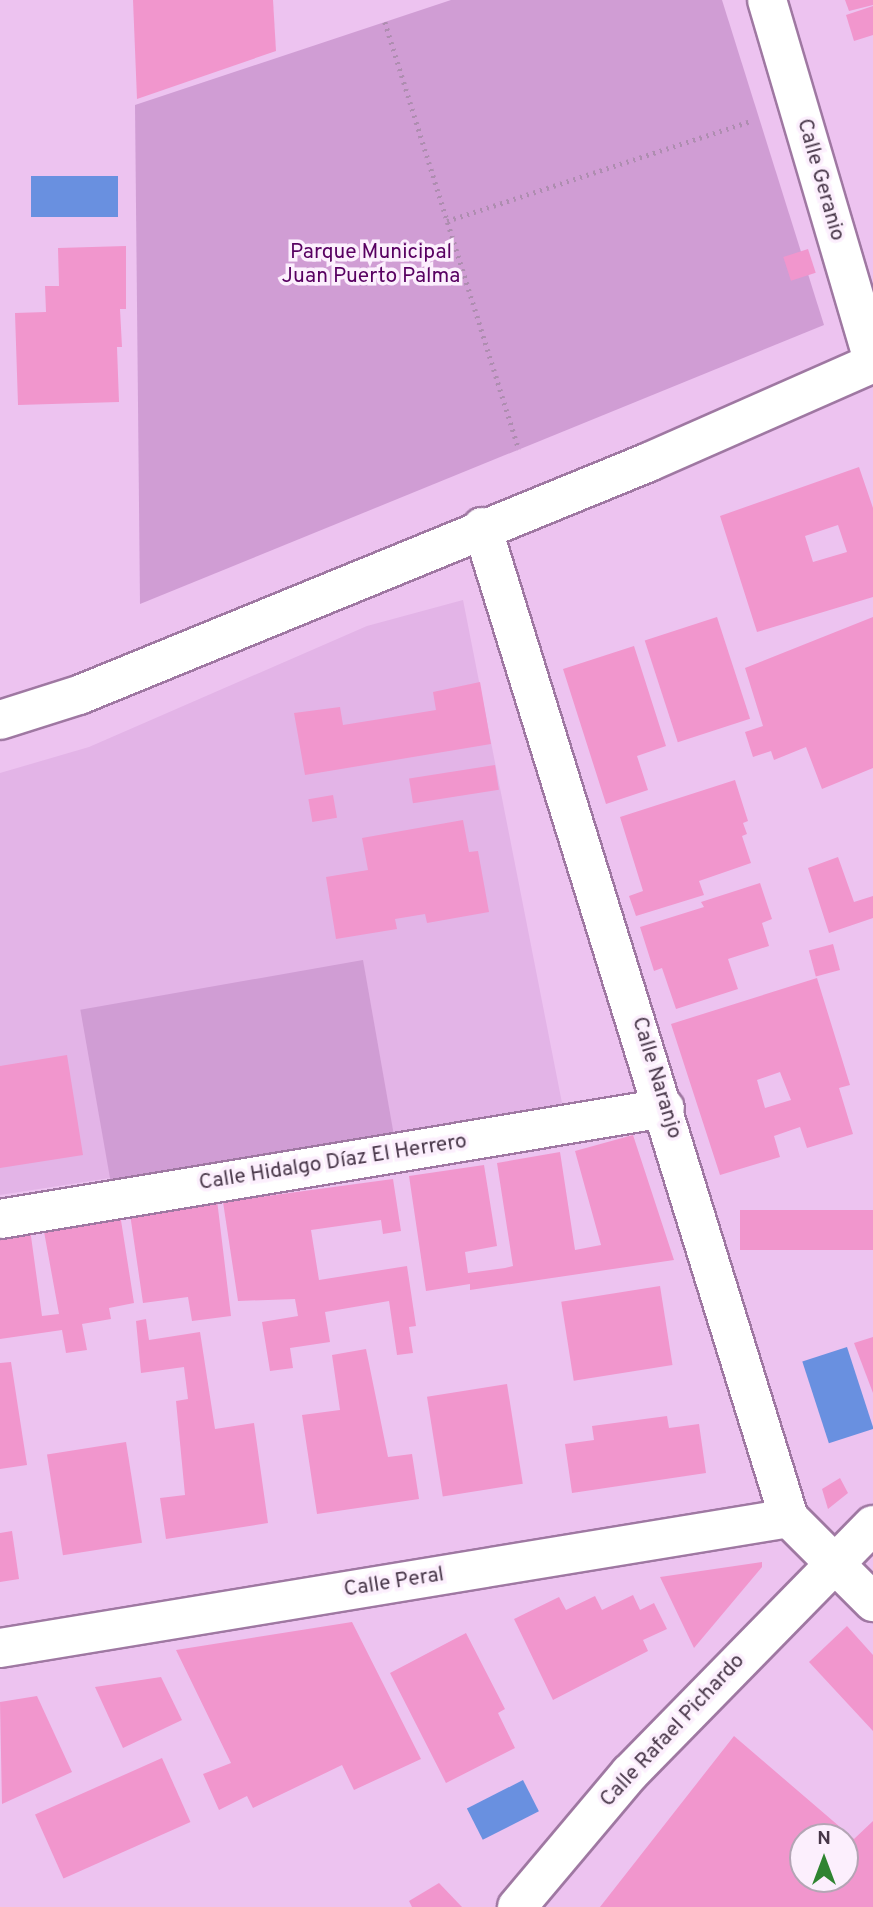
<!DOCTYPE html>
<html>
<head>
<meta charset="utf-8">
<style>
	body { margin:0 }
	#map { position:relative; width:873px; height:1907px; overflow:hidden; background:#edc3f0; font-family:Overpass,sans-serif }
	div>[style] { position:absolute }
	.built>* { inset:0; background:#e3b4e7 }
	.green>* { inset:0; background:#d09dd4; transform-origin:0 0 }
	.water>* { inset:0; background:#6990e0; transform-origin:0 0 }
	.building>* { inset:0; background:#f196cd; transform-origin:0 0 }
	.path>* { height:4.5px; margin-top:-2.25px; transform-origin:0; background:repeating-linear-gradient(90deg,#ae8db0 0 2px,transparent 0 7px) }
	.roads { filter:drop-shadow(2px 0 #9f78a2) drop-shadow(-2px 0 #9f78a2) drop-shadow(0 2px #9f78a2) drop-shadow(0 -2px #9f78a2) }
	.minor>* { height:38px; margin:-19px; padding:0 19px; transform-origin:19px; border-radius:19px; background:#fff }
	.major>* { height:38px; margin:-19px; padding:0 19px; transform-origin:19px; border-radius:19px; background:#fff }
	span { translate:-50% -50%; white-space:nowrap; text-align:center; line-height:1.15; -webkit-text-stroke:7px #fceffd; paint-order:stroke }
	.street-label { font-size:21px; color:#473648 }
	.park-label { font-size:21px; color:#580061 }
	.north { position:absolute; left:789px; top:1823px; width:70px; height:70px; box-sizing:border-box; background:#fceffd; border:2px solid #b4a5b5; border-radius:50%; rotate:0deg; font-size:19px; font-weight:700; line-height:28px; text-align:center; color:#473648 }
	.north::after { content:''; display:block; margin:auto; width:24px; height:32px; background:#2f8431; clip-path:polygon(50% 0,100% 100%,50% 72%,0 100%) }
</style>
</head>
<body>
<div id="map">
	<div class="built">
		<div style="clip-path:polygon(463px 600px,563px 1108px,0 1195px,0 773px,89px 747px,367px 626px)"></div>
	</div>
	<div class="green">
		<div style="clip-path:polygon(451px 0,722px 0,824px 325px,140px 604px,135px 105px)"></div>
		<div style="left:363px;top:960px;width:175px;height:287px;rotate:80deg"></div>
	</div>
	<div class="water">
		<div style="left:118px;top:176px;width:41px;height:87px;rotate:90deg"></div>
		<div style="left:847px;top:1347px;width:86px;height:47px;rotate:72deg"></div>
		<div style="left:523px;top:1780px;width:35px;height:63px;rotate:63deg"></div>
	</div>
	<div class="building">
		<div style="clip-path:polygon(133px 0,273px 0,276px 51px,137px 99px)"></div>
		<div style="clip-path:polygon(845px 0,873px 0,873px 5px,849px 11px)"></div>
		<div style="clip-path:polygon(873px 6px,873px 35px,854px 41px,846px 15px)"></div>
		<div style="clip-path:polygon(126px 246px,126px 309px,120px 309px,122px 347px,117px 347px,119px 402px,18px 405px,15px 313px,46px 312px,45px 286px,59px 286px,58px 248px)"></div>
		<div style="left:808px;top:249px;width:25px;height:26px;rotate:72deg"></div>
		<div style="clip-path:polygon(evenodd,859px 467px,873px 508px,873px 597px,757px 632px,720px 516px,859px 467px,838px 525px,847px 552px,813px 562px,805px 536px,838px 525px)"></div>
		<div style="left:717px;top:617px;width:107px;height:76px;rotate:72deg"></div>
		<div style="clip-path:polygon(873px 617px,873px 768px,822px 789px,806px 747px,774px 760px,771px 751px,753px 757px,745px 732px,763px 726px,745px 668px)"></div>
		<div style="clip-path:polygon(634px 646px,666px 746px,637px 756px,648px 790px,606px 804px,563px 669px)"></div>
		<div style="clip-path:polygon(480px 682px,491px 744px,305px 775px,294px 713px,340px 707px,343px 725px,399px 716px,436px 710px,433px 692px)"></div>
		<div style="left:495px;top:765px;width:25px;height:87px;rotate:81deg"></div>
		<div style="clip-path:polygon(735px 780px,748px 821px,743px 823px,747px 834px,742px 836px,751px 863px,699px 881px,704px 895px,636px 916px,629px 896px,643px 891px,620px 817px)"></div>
		<div style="left:333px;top:795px;width:23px;height:25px;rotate:80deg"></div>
		<div style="clip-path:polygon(463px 820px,469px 852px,478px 851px,489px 912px,427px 923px,425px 914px,395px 919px,397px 929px,336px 939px,326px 877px,368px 870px,362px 838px)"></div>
		<div style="clip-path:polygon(838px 857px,854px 902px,873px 896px,873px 918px,829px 933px,808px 868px)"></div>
		<div style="clip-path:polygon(760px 883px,772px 919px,762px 923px,769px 946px,728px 959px,738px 989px,676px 1009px,662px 968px,654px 971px,640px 927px,704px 907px,701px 902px)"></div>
		<div style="left:833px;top:944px;width:27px;height:25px;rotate:75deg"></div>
		<div style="clip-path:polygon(evenodd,817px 978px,850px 1085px,839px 1088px,853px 1134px,807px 1148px,800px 1127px,774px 1136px,780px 1157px,720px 1175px,671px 1024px,817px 978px,780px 1072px,791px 1100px,765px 1108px,757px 1080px,780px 1072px)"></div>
		<div style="clip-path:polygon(67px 1055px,83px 1155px,0 1168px,0 1066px)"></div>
		<div style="clip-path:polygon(633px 1135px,674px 1260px,470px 1290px,470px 1284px,426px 1291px,409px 1176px,484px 1165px,497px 1246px,465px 1252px,468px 1273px,505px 1268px,513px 1266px,497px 1163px,560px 1152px,575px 1250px,601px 1245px,575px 1151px)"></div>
		<div style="clip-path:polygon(393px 1179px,401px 1231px,383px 1234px,381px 1220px,311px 1230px,319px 1280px,407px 1266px,416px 1326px,409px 1327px,413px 1353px,397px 1355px,389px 1301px,325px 1312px,330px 1342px,290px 1348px,293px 1368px,270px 1371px,262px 1322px,298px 1316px,295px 1299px,238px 1301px,223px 1202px)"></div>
		<div style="clip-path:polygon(217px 1200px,231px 1316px,192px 1321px,188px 1297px,143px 1303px,130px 1214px)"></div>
		<div style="left:873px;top:1210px;width:40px;height:133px;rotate:90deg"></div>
		<div style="clip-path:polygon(120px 1214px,134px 1303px,109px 1308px,111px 1319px,82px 1324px,87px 1350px,66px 1353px,62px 1330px,0 1339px,0 1234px,30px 1229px,42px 1316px,59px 1314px,43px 1226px)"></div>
		<div style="left:660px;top:1286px;width:80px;height:100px;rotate:81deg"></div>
		<div style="clip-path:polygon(146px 1319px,149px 1340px,200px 1332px,215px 1429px,254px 1423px,268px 1523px,166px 1539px,160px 1498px,185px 1495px,176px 1401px,188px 1399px,184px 1367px,141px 1373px,136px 1321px)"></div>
		<div style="clip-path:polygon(873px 1337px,873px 1393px,854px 1343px)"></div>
		<div style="clip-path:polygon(366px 1349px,388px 1457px,412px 1454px,419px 1499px,317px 1514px,302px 1415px,340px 1410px,332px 1355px)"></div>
		<div style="clip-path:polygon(11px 1362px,27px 1465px,0 1469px,0 1363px)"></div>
		<div style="left:507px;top:1384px;width:101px;height:81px;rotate:81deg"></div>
		<div style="clip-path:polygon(667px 1416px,669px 1428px,699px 1424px,706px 1473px,572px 1493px,565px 1444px,594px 1440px,592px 1426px)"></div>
		<div style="left:126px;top:1442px;width:102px;height:80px;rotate:81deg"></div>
		<div style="clip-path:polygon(840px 1478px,848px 1493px,828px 1509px,822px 1489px)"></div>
		<div style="clip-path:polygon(12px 1531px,19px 1579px,0 1582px,0 1533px)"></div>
		<div style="clip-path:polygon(762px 1562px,762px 1567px,694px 1648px,660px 1577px)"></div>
		<div style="clip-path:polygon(633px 1595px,640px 1610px,654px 1603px,667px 1629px,643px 1640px,648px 1651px,553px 1700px,514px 1619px,559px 1597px,566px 1610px,595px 1596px,602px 1610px)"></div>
		<div style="clip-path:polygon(352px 1622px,421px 1759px,354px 1790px,342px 1765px,253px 1808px,247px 1796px,219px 1810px,203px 1774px,231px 1763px,176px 1650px)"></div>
		<div style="clip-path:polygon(847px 1626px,873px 1655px,873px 1731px,809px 1662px)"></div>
		<div style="clip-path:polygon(466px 1633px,505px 1709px,498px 1713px,515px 1748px,446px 1783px,390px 1673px)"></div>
		<div style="clip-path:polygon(161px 1677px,182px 1720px,123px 1748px,95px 1687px)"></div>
		<div style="clip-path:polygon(37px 1696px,72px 1772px,2px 1804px,0 1702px)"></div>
		<div style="clip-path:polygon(evenodd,734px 1736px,854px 1839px,873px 1821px,873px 1907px,600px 1907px,734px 1736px,803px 1837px,845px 1837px,845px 1879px,803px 1879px,803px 1837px)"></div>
		<div style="left:162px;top:1758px;width:70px;height:139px;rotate:66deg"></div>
		<div style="clip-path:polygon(439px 1883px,462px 1907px,412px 1907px,409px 1901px)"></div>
	</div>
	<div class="path">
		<div style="left:385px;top:22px;width:448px;rotate:72.6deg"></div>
		<div style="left:447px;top:221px;width:321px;rotate:-18.2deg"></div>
	</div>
	<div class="roads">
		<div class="minor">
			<div style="left:767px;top:0;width:376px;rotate:73.6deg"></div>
			<div style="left:482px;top:527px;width:1037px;rotate:72.79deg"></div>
			<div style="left:789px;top:1518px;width:119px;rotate:45deg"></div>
			<div style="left:0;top:1219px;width:674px;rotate:-9.48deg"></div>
			<div style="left:0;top:1648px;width:800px;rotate:-9.36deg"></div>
			<div style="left:517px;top:1907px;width:175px;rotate:-49.9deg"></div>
			<div style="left:630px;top:1773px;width:347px;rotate:-45.6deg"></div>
		</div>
		<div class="major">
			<div style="left:0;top:720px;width:83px;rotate:-17.6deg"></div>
			<div style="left:79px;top:695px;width:616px;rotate:-22.23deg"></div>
			<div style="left:649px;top:462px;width:245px;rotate:-23.8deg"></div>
		</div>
	</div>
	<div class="street-label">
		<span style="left:820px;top:180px;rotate:74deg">Calle Geranio</span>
		<span style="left:656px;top:1078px;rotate:73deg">Calle Naranjo</span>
		<span style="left:333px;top:1163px;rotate:-9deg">Calle Hidalgo Díaz El Herrero</span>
		<span style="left:394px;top:1583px;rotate:-9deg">Calle Peral</span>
		<span style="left:673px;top:1731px;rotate:-47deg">Calle Rafael Pichardo</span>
	</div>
	<div class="park-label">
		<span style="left:371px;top:265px">Parque Municipal<br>Juan Puerto Palma</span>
	</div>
	<div class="north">N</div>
</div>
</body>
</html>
